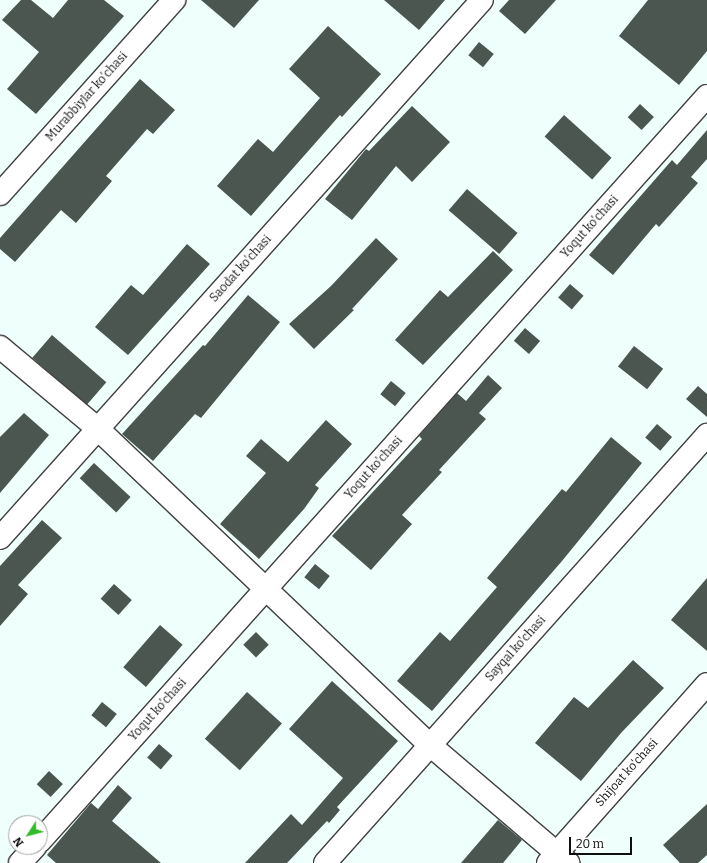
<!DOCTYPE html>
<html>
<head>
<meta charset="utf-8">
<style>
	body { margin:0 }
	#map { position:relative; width:707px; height:863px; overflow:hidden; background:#effffb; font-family:Bitter,serif }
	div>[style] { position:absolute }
	.building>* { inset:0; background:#4a564f; transform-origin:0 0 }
	.roads { filter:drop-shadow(1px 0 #414141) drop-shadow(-1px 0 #414141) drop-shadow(0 1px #414141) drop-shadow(0 -1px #414141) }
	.minor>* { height:22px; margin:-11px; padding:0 11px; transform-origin:11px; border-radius:11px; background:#fff }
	span { translate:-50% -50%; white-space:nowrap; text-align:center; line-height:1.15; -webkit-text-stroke:4px #fff; paint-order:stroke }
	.street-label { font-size:12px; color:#0e0e0e }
	.north { position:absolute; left:8px; top:815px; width:40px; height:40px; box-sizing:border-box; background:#fff; border:1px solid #9f9f9f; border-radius:50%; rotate:234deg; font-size:11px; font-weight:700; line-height:16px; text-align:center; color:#0e0e0e }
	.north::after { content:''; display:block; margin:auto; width:14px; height:18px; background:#31bb29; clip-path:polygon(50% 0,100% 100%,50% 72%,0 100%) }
	.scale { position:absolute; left:569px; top:837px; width:63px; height:18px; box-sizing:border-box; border:2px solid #0e0e0e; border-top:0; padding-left:5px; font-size:12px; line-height:14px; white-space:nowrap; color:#0e0e0e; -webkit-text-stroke:3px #fff; paint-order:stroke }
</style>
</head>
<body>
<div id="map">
	<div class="building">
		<div style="clip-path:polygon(21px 0,31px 0,53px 18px,68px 0,104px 0,124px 16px,36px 114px,7px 89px,39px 52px,2px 20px)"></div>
		<div style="clip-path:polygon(201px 0,259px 0,234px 28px)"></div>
		<div style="clip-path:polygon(384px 0,445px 0,419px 30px)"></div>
		<div style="clip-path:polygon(509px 0,556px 0,525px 34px,499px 11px)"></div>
		<div style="clip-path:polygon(648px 0,707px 0,707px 51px,679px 85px,619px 36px)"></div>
		<div style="clip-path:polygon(328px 26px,381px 74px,342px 117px,340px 115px,251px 216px,217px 186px,258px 139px,273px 152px,320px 98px,289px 69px)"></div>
		<div style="left:479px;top:42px;width:19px;height:17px;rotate:39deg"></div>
		<div style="clip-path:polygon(140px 79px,175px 110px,153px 134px,147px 129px,106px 176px,112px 181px,76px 223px,61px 210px,15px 262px,0 249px,0 238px)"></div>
		<div style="left:640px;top:104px;width:19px;height:18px;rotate:43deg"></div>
		<div style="clip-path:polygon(412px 106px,450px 142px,412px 182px,396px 166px,352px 220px,325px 199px,366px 149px,369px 151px)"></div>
		<div style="left:564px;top:115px;width:64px;height:29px;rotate:42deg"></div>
		<div style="clip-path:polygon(707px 130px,707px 159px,691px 177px,698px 183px,659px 227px,656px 224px,613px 275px,589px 255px,672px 160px,677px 165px)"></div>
		<div style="left:467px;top:189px;width:67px;height:28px;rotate:41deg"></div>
		<div style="clip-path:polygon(376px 238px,398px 259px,352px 309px,354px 310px,314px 349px,289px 324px,331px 286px)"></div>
		<div style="clip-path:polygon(187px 244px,210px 264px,128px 355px,95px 327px,131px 285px,143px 295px)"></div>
		<div style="clip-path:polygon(493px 251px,513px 270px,423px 365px,395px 340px,440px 290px,448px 297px)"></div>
		<div style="left:570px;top:284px;width:18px;height:18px;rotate:41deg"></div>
		<div style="clip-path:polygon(248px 295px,280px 322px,201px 418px,195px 414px,153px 461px,122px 434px,203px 345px,205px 346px)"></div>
		<div style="left:525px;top:328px;width:20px;height:17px;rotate:41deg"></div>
		<div style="left:52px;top:335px;width:72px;height:30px;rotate:41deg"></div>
		<div style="left:634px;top:346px;width:37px;height:26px;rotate:38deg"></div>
		<div style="clip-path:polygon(488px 375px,502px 388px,479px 413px,486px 419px,439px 470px,442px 472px,402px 515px,412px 524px,371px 570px,332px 536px,422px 439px,419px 436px,457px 393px,466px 401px)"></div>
		<div style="left:391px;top:381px;width:19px;height:17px;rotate:39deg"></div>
		<div style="clip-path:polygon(698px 386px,707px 394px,707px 417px,686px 399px)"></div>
		<div style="clip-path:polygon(24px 413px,49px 435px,0 493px,0 437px)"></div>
		<div style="clip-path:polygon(326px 420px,352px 444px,315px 485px,319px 488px,304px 509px,259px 559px,220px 524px,266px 473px,246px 456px,261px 439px,288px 462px)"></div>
		<div style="left:657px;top:424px;width:20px;height:18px;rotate:41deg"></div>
		<div style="clip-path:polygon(611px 437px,642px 463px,562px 561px,432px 711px,397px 681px,440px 632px,450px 641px,497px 587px,487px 578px,562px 489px,566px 492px)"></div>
		<div style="left:94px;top:463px;width:50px;height:21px;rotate:43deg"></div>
		<div style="clip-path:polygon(42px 520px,62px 538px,18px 585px,28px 594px,0 626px,0 566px)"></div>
		<div style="left:315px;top:564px;width:19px;height:17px;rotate:39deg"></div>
		<div style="clip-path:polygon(707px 578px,707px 651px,671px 620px)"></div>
		<div style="left:114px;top:584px;width:24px;height:20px;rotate:42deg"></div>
		<div style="left:160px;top:625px;width:30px;height:56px;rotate:41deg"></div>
		<div style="left:256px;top:632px;width:18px;height:18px;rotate:45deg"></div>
		<div style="clip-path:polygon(633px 660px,664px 688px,621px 733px,581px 781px,535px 743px,574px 697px,588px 708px)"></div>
		<div style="clip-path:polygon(332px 681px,398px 741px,337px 807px,340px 810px,329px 823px,327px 821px,287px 863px,245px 863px,291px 814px,302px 825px,343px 778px,289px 729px)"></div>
		<div style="left:247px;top:692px;width:47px;height:63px;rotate:42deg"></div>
		<div style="left:102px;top:702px;width:19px;height:17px;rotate:39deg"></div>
		<div style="left:159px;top:744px;width:18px;height:18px;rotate:41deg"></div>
		<div style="left:49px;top:771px;width:19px;height:18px;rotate:43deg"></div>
		<div style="clip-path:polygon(118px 785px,132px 798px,112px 821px,161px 863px,56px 863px,47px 855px,91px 803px,98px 809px)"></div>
		<div style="clip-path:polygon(707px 804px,707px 855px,698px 863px,680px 863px,663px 845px)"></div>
		<div style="clip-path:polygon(498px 820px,522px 840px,503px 863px,461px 863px)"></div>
	</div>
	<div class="roads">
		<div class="minor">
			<div style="left:0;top:194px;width:261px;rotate:-48.1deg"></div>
			<div style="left:0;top:347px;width:128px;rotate:39.9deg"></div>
			<div style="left:98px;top:429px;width:458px;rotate:43.6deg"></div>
			<div style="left:430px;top:745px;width:182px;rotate:40.5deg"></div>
			<div style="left:0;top:538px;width:722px;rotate:-48.14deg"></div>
			<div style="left:40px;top:841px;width:1000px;rotate:-48.16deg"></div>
			<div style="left:20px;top:863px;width:22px;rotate:-47deg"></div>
			<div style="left:325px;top:863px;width:574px;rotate:-48.25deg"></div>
			<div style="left:548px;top:863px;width:239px;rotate:-48.4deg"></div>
		</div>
	</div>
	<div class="street-label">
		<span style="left:87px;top:97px;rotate:-48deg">Murabbiylar ko'chasi</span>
		<span style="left:590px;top:227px;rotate:-48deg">Yoqut ko'chasi</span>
		<span style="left:241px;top:269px;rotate:-48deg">Saodat ko'chasi</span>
		<span style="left:374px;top:468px;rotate:-48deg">Yoqut ko'chasi</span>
		<span style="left:516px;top:649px;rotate:-48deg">Sayqal ko'chasi</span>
		<span style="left:158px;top:710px;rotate:-48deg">Yoqut ko'chasi</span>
		<span style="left:627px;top:773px;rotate:-48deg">Shijoat ko'chasi</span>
	</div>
	<div class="north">N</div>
	<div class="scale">20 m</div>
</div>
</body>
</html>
